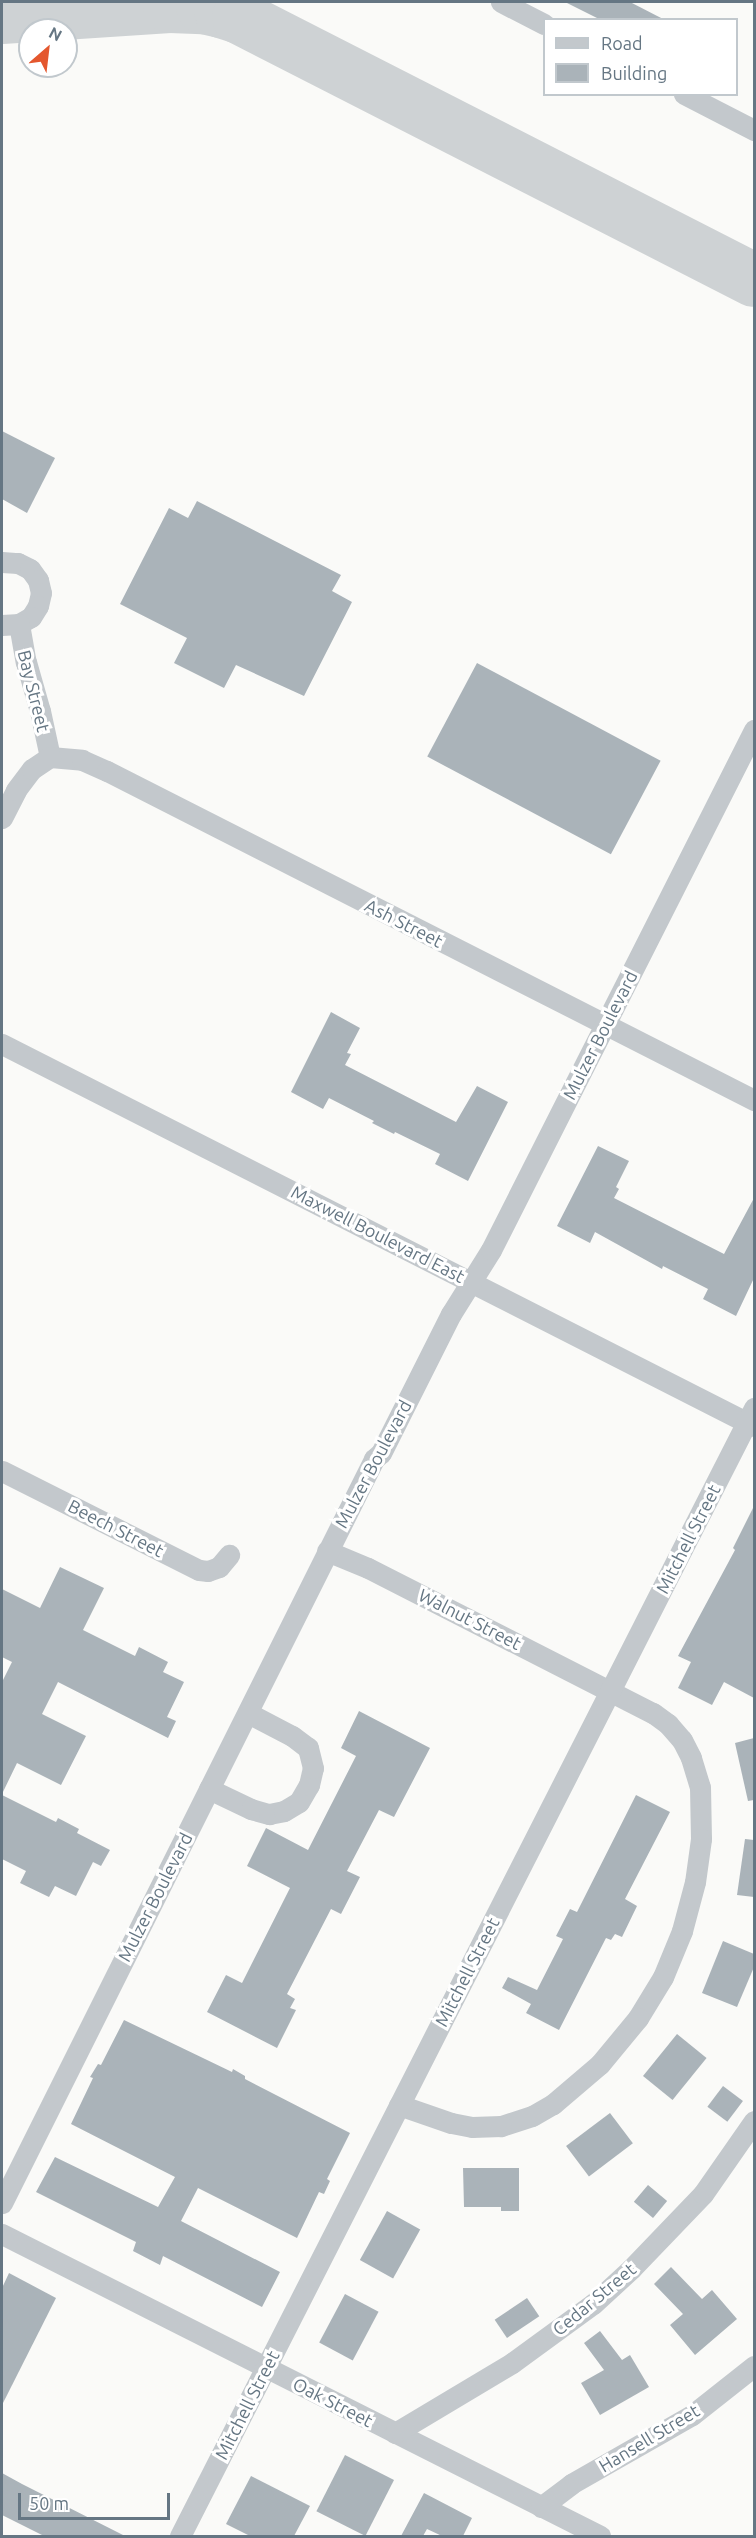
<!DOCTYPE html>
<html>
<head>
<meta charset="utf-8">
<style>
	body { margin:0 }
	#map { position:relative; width:756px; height:2538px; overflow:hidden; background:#fafaf8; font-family:Ubuntu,sans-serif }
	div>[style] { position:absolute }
	.taxiway>* { height:54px; margin:-27px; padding:0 27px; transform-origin:27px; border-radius:27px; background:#ced2d4 }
	.building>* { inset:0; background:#aab3b9; transform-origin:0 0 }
	.street>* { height:21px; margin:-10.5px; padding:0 10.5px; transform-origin:10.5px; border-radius:10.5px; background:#c3c8cc }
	span { translate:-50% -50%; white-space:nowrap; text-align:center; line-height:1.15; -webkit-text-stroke:6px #fff; paint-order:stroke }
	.street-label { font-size:18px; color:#657683 }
	.frame { position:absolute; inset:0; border:3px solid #657683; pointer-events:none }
	.legend { position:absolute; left:543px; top:18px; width:195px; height:78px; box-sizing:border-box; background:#fff; border:2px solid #c1c8cd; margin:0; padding:8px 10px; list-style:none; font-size:18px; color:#657683 }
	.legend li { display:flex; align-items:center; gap:12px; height:30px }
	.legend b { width:30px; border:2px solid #c1c8cd }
	.north { position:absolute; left:18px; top:18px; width:60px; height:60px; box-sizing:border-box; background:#fff; border:2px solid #c1c8cd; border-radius:50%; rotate:28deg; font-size:16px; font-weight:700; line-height:24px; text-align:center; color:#657683 }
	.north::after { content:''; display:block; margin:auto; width:21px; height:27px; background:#e4572e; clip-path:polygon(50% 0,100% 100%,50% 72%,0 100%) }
	.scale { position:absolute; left:18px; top:2493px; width:152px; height:27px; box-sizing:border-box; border:3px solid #657683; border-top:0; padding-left:8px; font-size:18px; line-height:21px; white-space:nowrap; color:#657683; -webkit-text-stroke:4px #fff; paint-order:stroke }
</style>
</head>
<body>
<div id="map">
	<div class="taxiway">
		<div style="left:2px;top:17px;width:168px;rotate:-3.7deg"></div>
		<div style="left:170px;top:6px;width:33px;rotate:2deg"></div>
		<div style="left:203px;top:7px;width:18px;rotate:13deg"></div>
		<div style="left:221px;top:11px;width:19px;rotate:18deg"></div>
		<div style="left:239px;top:17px;width:578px;rotate:27.05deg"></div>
	</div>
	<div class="building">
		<div style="clip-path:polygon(565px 2px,630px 2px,665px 20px,601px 20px)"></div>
		<div style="clip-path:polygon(2px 431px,55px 458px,27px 513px,2px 499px)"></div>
		<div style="clip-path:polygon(197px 501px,341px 575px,332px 591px,352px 602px,304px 696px,236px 665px,224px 688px,174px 663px,187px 638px,120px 604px,169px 508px,188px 518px)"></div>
		<div style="left:477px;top:663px;width:208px;height:106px;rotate:28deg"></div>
		<div style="clip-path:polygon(331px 1012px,360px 1028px,347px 1053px,351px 1054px,345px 1065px,456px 1122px,477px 1086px,508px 1102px,468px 1181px,435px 1164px,440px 1154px,395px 1132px,394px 1134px,372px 1123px,374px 1121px,329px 1098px,323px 1109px,291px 1092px)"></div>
		<div style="clip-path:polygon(598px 1146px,629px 1161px,616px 1187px,619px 1189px,614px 1198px,724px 1254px,754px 1198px,754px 1278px,736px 1316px,703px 1299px,708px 1289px,663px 1266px,662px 1269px,595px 1232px,590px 1243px,557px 1226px)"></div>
		<div style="clip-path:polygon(754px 1506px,754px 1698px,724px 1682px,712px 1705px,678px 1688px,691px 1662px,678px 1656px,735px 1550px,733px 1548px)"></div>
		<div style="clip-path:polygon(60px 1567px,104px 1588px,83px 1630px,135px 1656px,139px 1647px,168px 1662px,163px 1672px,184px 1682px,167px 1717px,176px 1721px,168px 1738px,58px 1682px,42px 1714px,86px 1736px,61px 1785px,17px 1763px,2px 1794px,2px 1682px,12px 1662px,2px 1657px,2px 1589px,40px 1608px)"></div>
		<div style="clip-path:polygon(359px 1711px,430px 1748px,394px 1817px,379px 1810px,347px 1871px,360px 1877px,341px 1914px,331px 1909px,287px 1994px,295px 1999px,290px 2008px,296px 2010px,277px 2048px,207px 2012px,226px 1975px,242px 1983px,290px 1888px,247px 1866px,266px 1828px,308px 1850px,356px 1756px,341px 1748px)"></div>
		<div style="clip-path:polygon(754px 1738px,754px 1800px,748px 1801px,735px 1743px)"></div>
		<div style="clip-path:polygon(2px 1795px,56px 1822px,58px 1818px,79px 1829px,77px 1833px,110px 1850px,101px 1866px,93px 1862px,76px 1896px,55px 1886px,49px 1897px,20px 1883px,26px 1871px,2px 1859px)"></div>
		<div style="clip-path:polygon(636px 1795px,670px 1812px,625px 1899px,637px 1906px,622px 1937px,615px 1934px,611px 1940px,606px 1938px,559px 2030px,526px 2013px,531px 2004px,502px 1988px,508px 1977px,537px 1990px,563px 1939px,556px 1936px,570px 1909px,577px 1912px)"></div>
		<div style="clip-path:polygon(745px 1839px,754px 1840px,754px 1897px,737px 1895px)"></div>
		<div style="clip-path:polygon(723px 1941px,754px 1954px,754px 1967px,737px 2007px,702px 1993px)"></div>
		<div style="clip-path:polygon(124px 2020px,232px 2072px,233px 2069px,245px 2076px,245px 2079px,350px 2133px,327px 2179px,330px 2181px,324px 2194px,319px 2192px,297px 2238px,198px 2188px,181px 2221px,280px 2272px,262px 2307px,163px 2256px,160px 2265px,133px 2251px,136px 2242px,36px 2192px,55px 2157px,158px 2207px,175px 2177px,71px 2124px,93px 2078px,90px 2077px,98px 2064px,101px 2065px)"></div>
		<div style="left:677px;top:2034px;width:38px;height:54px;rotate:39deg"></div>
		<div style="left:723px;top:2086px;width:25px;height:26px;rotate:37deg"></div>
		<div style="left:610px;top:2113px;width:38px;height:55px;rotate:53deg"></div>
		<div style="clip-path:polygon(463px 2168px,519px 2168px,519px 2211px,501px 2211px,501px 2207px,464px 2207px)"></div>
		<div style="left:648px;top:2185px;width:25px;height:22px;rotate:40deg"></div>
		<div style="left:387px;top:2211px;width:38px;height:56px;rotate:29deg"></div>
		<div style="clip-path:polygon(671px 2267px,702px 2299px,712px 2290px,737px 2319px,695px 2355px,670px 2325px,683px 2314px,654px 2284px)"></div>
		<div style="clip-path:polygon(9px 2273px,56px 2298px,2px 2405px,2px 2288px)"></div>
		<div style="left:345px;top:2294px;width:38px;height:55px;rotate:28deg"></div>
		<div style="left:527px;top:2298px;width:22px;height:39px;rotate:56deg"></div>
		<div style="clip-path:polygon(600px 2331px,622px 2360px,630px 2355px,649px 2387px,600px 2415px,581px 2383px,604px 2370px,584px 2343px)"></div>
		<div style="left:345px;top:2455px;width:55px;height:63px;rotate:27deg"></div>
		<div style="clip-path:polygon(2px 2473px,22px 2484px,125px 2536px,44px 2536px,2px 2515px)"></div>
		<div style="clip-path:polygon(251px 2476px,310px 2506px,294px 2536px,250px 2536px,226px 2524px)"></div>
		<div style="clip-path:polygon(424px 2493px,472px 2518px,463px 2536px,442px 2536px,427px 2529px,423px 2536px,401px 2536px)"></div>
	</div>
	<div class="street">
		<div style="left:501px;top:2px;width:48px;rotate:27.1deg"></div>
		<div style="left:684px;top:94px;width:79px;rotate:27.2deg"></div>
		<div style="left:2px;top:562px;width:16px;rotate:4deg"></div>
		<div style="left:18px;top:563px;width:13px;rotate:27deg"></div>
		<div style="left:30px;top:569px;width:14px;rotate:54deg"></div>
		<div style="left:38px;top:580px;width:13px;rotate:77deg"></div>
		<div style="left:41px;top:593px;width:13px;rotate:103deg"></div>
		<div style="left:38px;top:606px;width:13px;rotate:122deg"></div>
		<div style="left:31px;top:617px;width:14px;rotate:150deg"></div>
		<div style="left:19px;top:624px;width:17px;rotate:177deg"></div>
		<div style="left:19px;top:624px;width:39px;rotate:80deg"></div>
		<div style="left:26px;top:662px;width:51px;rotate:74.1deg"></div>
		<div style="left:40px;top:711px;width:47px;rotate:77.7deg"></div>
		<div style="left:50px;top:757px;width:32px;rotate:5deg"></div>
		<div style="left:82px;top:760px;width:27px;rotate:24deg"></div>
		<div style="left:107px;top:771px;width:726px;rotate:26.95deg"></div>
		<div style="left:2px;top:818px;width:31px;rotate:-63deg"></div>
		<div style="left:16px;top:790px;width:26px;rotate:-53deg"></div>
		<div style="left:32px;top:769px;width:22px;rotate:-34deg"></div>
		<div style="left:2px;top:1044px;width:843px;rotate:26.93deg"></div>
		<div style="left:2px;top:1471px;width:220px;rotate:26.7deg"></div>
		<div style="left:199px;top:1570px;width:9px;rotate:6deg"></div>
		<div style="left:208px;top:1571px;width:12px;rotate:-20deg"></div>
		<div style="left:219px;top:1567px;width:16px;rotate:-50deg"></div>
		<div style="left:327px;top:1551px;width:44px;rotate:22.5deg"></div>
		<div style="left:368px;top:1568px;width:320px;rotate:27deg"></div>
		<div style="left:653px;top:1713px;width:19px;rotate:36deg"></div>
		<div style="left:668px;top:1724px;width:21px;rotate:49deg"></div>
		<div style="left:682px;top:1740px;width:20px;rotate:63deg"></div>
		<div style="left:691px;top:1758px;width:30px;rotate:73deg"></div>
		<div style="left:700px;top:1787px;width:52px;rotate:88.9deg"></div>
		<div style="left:701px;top:1839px;width:43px;rotate:97.9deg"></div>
		<div style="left:695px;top:1882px;width:51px;rotate:104.9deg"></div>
		<div style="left:682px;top:1931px;width:50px;rotate:112.4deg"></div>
		<div style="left:663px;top:1977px;width:48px;rotate:121.4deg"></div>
		<div style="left:638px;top:2018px;width:60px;rotate:129.6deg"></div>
		<div style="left:600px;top:2064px;width:62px;rotate:139.6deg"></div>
		<div style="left:553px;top:2104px;width:24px;rotate:150deg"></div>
		<div style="left:532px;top:2116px;width:33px;rotate:162deg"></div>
		<div style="left:501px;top:2126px;width:29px;rotate:178deg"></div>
		<div style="left:472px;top:2127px;width:21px;rotate:-169deg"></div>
		<div style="left:451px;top:2123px;width:55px;rotate:-160.9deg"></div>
		<div style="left:209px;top:1789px;width:47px;rotate:25.5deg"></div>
		<div style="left:251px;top:1809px;width:19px;rotate:16deg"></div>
		<div style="left:269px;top:1814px;width:15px;rotate:-11deg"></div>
		<div style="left:284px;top:1811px;width:17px;rotate:-31deg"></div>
		<div style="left:299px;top:1802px;width:20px;rotate:-60deg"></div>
		<div style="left:309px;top:1785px;width:17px;rotate:-77deg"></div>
		<div style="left:313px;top:1768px;width:21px;rotate:-104deg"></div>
		<div style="left:308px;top:1748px;width:20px;rotate:-143deg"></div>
		<div style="left:292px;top:1736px;width:50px;rotate:-152.4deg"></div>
		<div style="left:2px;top:2203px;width:832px;rotate:-63.43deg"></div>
		<div style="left:374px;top:1459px;width:9px;rotate:-41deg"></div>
		<div style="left:381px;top:1453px;width:156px;rotate:-63.3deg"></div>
		<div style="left:451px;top:1314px;width:75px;rotate:-58deg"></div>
		<div style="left:491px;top:1250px;width:583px;rotate:-63.17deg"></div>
		<div style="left:2px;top:2234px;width:670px;rotate:26.79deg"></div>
		<div style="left:395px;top:2433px;width:136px;rotate:-30.9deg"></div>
		<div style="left:512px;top:2363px;width:100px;rotate:-36.1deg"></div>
		<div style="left:593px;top:2304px;width:52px;rotate:-42.6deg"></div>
		<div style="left:631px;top:2269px;width:104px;rotate:-46.2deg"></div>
		<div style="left:703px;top:2194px;width:89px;rotate:-55.1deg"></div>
		<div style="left:541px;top:2507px;width:38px;rotate:-37deg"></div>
		<div style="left:571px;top:2484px;width:139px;rotate:-29.7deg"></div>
		<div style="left:692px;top:2415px;width:79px;rotate:-38.3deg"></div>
		<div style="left:180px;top:2536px;width:1266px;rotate:-63.03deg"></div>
	</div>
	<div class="street-label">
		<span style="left:34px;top:691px;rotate:76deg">Bay Street</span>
		<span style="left:404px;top:923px;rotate:27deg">Ash Street</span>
		<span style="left:600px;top:1035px;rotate:-63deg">Mulzer Boulevard</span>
		<span style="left:378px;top:1234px;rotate:27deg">Maxwell Boulevard East</span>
		<span style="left:373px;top:1464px;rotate:-62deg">Mulzer Boulevard</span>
		<span style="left:116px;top:1528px;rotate:27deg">Beech Street</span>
		<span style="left:688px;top:1539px;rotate:-63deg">Mitchell Street</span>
		<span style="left:470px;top:1619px;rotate:27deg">Walnut Street</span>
		<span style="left:155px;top:1897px;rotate:-63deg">Mulzer Boulevard</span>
		<span style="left:467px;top:1972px;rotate:-63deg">Mitchell Street</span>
		<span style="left:594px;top:2299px;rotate:-40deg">Cedar Street</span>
		<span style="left:333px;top:2402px;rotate:27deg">Oak Street</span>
		<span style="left:247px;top:2405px;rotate:-63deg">Mitchell Street</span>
		<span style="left:649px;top:2438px;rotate:-31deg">Hansell Street</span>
	</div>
	<div class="frame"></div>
	<ul class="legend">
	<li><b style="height:8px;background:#c3c8cc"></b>Road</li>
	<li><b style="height:16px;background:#aab3b9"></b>Building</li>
	</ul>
	<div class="north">N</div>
	<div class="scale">50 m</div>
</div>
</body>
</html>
